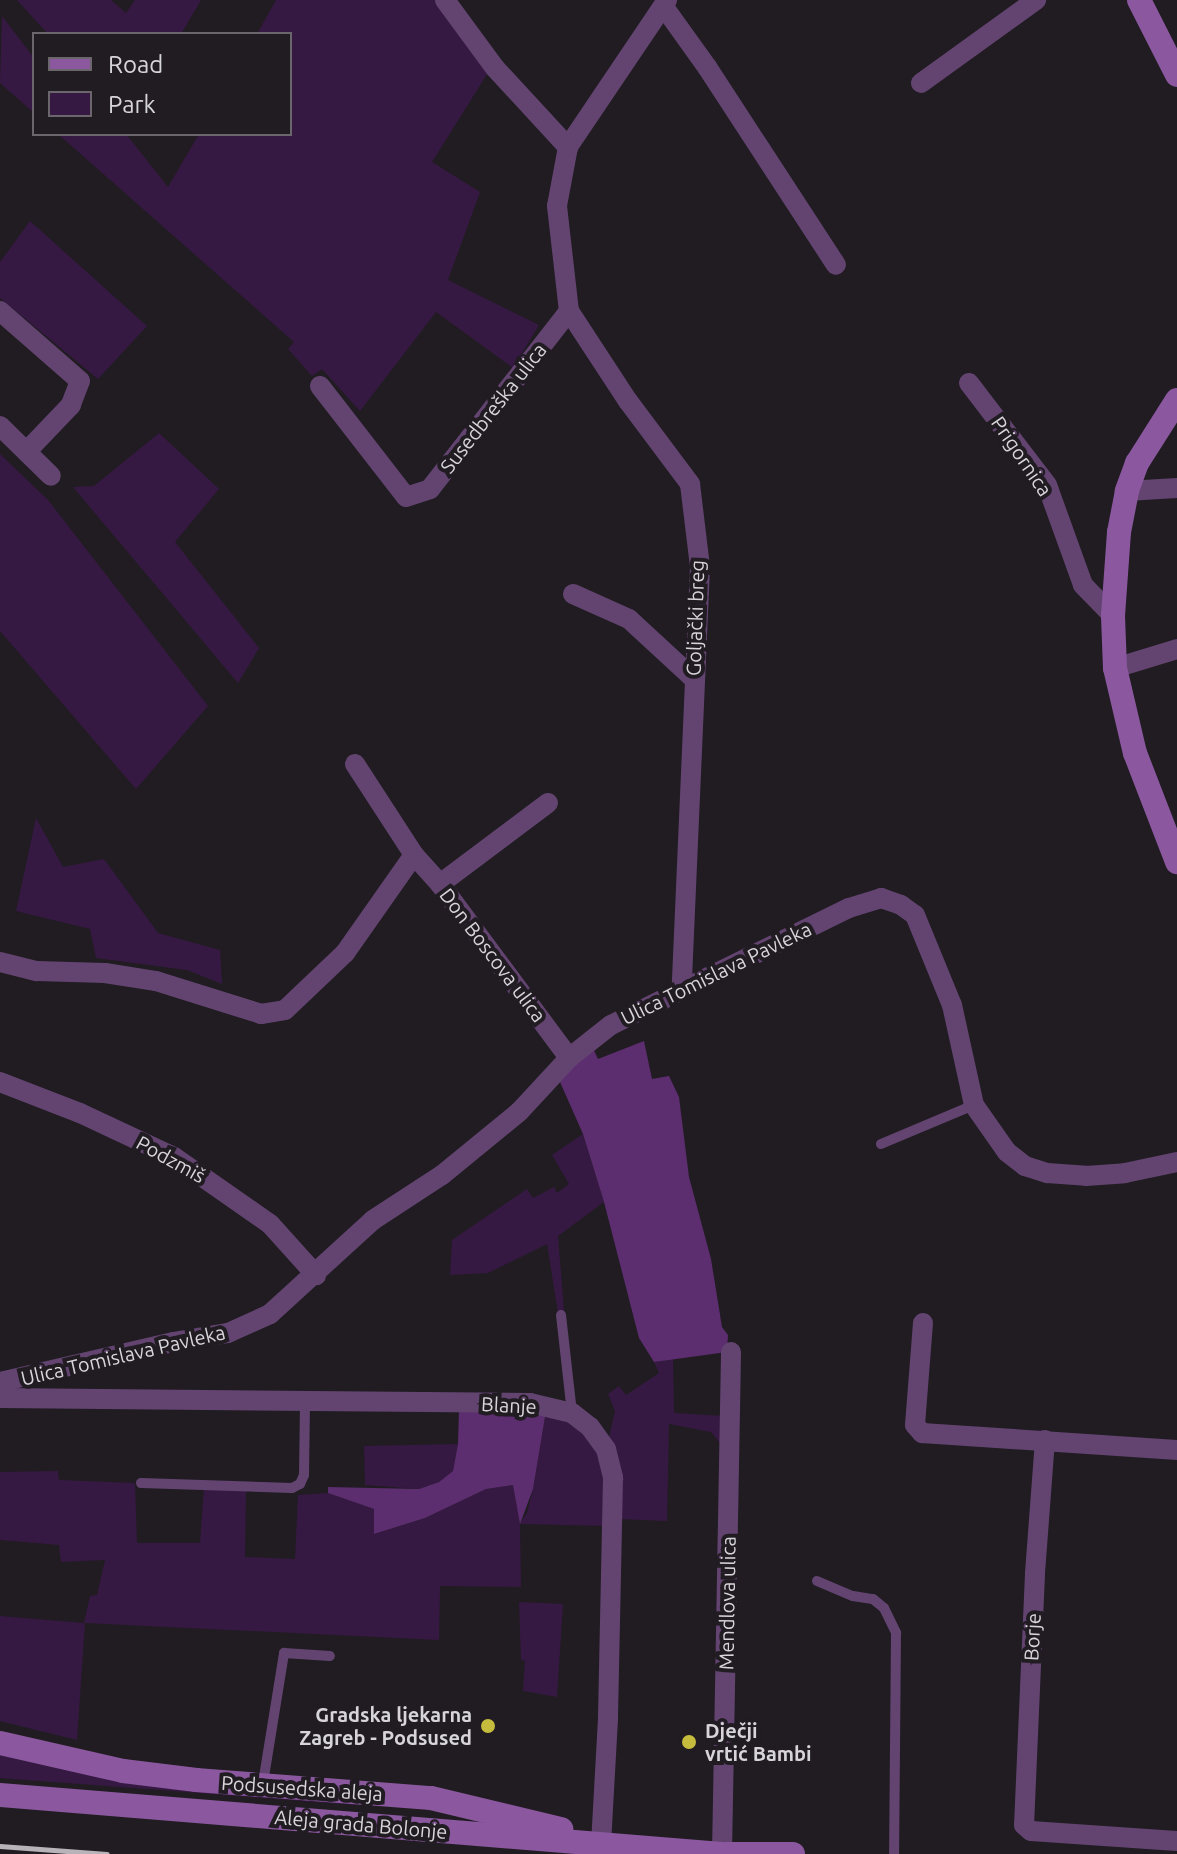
<!DOCTYPE html>
<html>
<head>
<meta charset="utf-8">
<style>
	body { margin:0 }
	#map { position:relative; width:1177px; height:1854px; overflow:hidden; background:#201c22; font-family:Ubuntu,sans-serif }
	div>[style] { position:absolute }
	.green>* { inset:0; background:#361942 }
	.forest>* { inset:0; background:#5c2d6f }
	.lane>* { height:10px; margin:-5px; padding:0 5px; transform-origin:5px; border-radius:5px; background:#634471 }
	.street>* { height:20px; margin:-10px; padding:0 10px; transform-origin:10px; border-radius:10px; background:#634471 }
	.secondary>* { height:24px; margin:-12px; padding:0 12px; transform-origin:12px; border-radius:12px; background:#8b58a0 }
	.rail>* { height:5px; margin:-2.5px; padding:0 2.5px; transform-origin:2.5px; border-radius:2.5px; background:#b7b3b9 }
	.dots>* { width:22px; height:22px; translate:-50% -50%; box-sizing:border-box; border:4px solid #201c22; border-radius:50% }
	span { translate:-50% -50%; white-space:nowrap; text-align:center; line-height:1.15; -webkit-text-stroke:8px #201c22; paint-order:stroke }
	.street-label { font-size:20px; color:#d8d5da }
	.poi-label { font-size:20px; color:#d8d5da; font-weight:700 }
	.right { translate:-100% -50%; text-align:right }
	.left { translate:0 -50%; text-align:left }
	.legend { position:absolute; left:32px; top:32px; width:260px; height:104px; box-sizing:border-box; background:#201c22; border:2px solid #6a666c; margin:0; padding:10px 14px; list-style:none; font-size:24px; color:#d8d5da }
	.legend li { display:flex; align-items:center; gap:16px; height:40px }
	.legend b { width:40px; border:2px solid #6a666c }
</style>
</head>
<body>
<div id="map">
	<div class="green">
		<div style="clip-path:polygon(17px 0,111px 0,126px 13px,135px 0,201px 0,181px 34px,48px 34px)"></div>
		<div style="clip-path:polygon(276px 0,437px 0,489px 71px,432px 162px,480px 192px,448px 280px,539px 325px,513px 368px,436px 312px,360px 411px,322px 369px,312px 376px,288px 349px,294px 342px,58px 134px,126px 134px,168px 187px,199px 134px,290px 134px,290px 34px,257px 34px)"></div>
		<div style="clip-path:polygon(2px 16px,34px 58px,34px 113px,0 83px)"></div>
		<div style="clip-path:polygon(30px 221px,147px 326px,98px 379px,0 298px,0 262px)"></div>
		<div style="clip-path:polygon(159px 433px,219px 489px,175px 542px,259px 648px,238px 683px,73px 487px,94px 486px)"></div>
		<div style="clip-path:polygon(0 454px,48px 500px,208px 706px,136px 789px,0 631px)"></div>
		<div style="clip-path:polygon(36px 818px,63px 867px,104px 859px,158px 933px,220px 950px,222px 984px,187px 970px,96px 958px,90px 929px,16px 911px)"></div>
		<div style="clip-path:polygon(583px 1134px,604px 1202px,558px 1236px,564px 1311px,558px 1313px,547px 1244px,488px 1273px,450px 1275px,452px 1240px,527px 1189px,533px 1198px,554px 1187px,557px 1193px,569px 1184px,552px 1155px)"></div>
		<div style="clip-path:polygon(673px 1358px,674px 1413px,724px 1416px,720px 1443px,711px 1432px,669px 1424px,667px 1521px,619px 1519px,609px 1437px,615px 1411px,608px 1394px,619px 1386px,626px 1395px,659px 1373px,654px 1362px)"></div>
		<div style="clip-path:polygon(546px 1411px,572px 1420px,604px 1460px,607px 1526px,520px 1524px,521px 1587px,440px 1586px,439px 1640px,85px 1623px,77px 1740px,0 1721px,0 1616px,84px 1623px,90px 1596px,97px 1595px,105px 1560px,61px 1562px,59px 1545px,0 1540px,0 1472px,58px 1471px,59px 1480px,135px 1483px,137px 1543px,200px 1543px,204px 1488px,246px 1490px,245px 1557px,295px 1559px,298px 1495px,328px 1493px,374px 1509px,374px 1534px,425px 1518px,486px 1489px,514px 1485px,520px 1523px,527px 1513px,533px 1489px)"></div>
		<div style="clip-path:polygon(458px 1444px,453px 1471px,439px 1482px,419px 1489px,365px 1485px,364px 1446px)"></div>
		<div style="clip-path:polygon(519px 1602px,563px 1604px,557px 1697px,523px 1691px,525px 1661px,521px 1660px)"></div>
		<div style="clip-path:polygon(0 1751px,357px 1802px,357px 1805px,0 1778px)"></div>
	</div>
	<div class="forest">
		<div style="clip-path:polygon(644px 1041px,652px 1079px,669px 1076px,679px 1097px,689px 1177px,711px 1259px,722px 1327px,728px 1335px,727px 1352px,654px 1362px,639px 1338px,604px 1202px,583px 1134px,560px 1082px,591px 1044px,598px 1059px)"></div>
		<div style="clip-path:polygon(459px 1408px,546px 1411px,533px 1489px,520px 1524px,513px 1485px,486px 1489px,425px 1518px,374px 1534px,374px 1509px,328px 1493px,328px 1487px,419px 1489px,439px 1482px,453px 1471px,458px 1444px)"></div>
	</div>
	<div class="lane">
		<div style="left:881px;top:1144px;width:101px;rotate:-22.8deg"></div>
		<div style="left:561px;top:1315px;width:99px;rotate:83.6deg"></div>
		<div style="left:141px;top:1483px;width:151px;rotate:1.9deg"></div>
		<div style="left:292px;top:1488px;width:9px;rotate:-27deg"></div>
		<div style="left:300px;top:1484px;width:10px;rotate:-66deg"></div>
		<div style="left:304px;top:1475px;width:72px;rotate:-89.2deg"></div>
		<div style="left:817px;top:1581px;width:39px;rotate:23deg"></div>
		<div style="left:853px;top:1596px;width:20px;rotate:9deg"></div>
		<div style="left:873px;top:1599px;width:14px;rotate:39deg"></div>
		<div style="left:884px;top:1608px;width:28px;rotate:64deg"></div>
		<div style="left:896px;top:1633px;width:221px;rotate:90.5deg"></div>
		<div style="left:263px;top:1783px;width:132px;rotate:-80.8deg"></div>
		<div style="left:284px;top:1653px;width:46px;rotate:3.7deg"></div>
	</div>
	<div class="street">
		<div style="left:445px;top:0;width:84px;rotate:53.7deg"></div>
		<div style="left:495px;top:68px;width:108px;rotate:47.3deg"></div>
		<div style="left:667px;top:0;width:177px;rotate:124deg"></div>
		<div style="left:568px;top:147px;width:60px;rotate:100.6deg"></div>
		<div style="left:557px;top:206px;width:106px;rotate:83.5deg"></div>
		<div style="left:569px;top:311px;width:108px;rotate:56.8deg"></div>
		<div style="left:628px;top:401px;width:104px;rotate:53.2deg"></div>
		<div style="left:690px;top:484px;width:84px;rotate:83.1deg"></div>
		<div style="left:700px;top:567px;width:420px;rotate:92.5deg"></div>
		<div style="left:664px;top:7px;width:74px;rotate:54.4deg"></div>
		<div style="left:707px;top:67px;width:236px;rotate:56.9deg"></div>
		<div style="left:921px;top:83px;width:142px;rotate:-35.8deg"></div>
		<div style="left:0;top:311px;width:106px;rotate:41.2deg"></div>
		<div style="left:80px;top:381px;width:26px;rotate:111deg"></div>
		<div style="left:71px;top:405px;width:64px;rotate:133.7deg"></div>
		<div style="left:969px;top:383px;width:128px;rotate:52.6deg"></div>
		<div style="left:1047px;top:485px;width:106px;rotate:70.2deg"></div>
		<div style="left:1083px;top:585px;width:43px;rotate:45.9deg"></div>
		<div style="left:320px;top:386px;width:140px;rotate:52.2deg"></div>
		<div style="left:406px;top:497px;width:25px;rotate:-18deg"></div>
		<div style="left:430px;top:489px;width:226px;rotate:-52deg"></div>
		<div style="left:0;top:426px;width:71px;rotate:44.4deg"></div>
		<div style="left:1127px;top:491px;width:50px;rotate:-3.4deg"></div>
		<div style="left:573px;top:594px;width:61px;rotate:24.1deg"></div>
		<div style="left:629px;top:619px;width:87px;rotate:42.7deg"></div>
		<div style="left:1115px;top:668px;width:65px;rotate:-17deg"></div>
		<div style="left:355px;top:764px;width:108px;rotate:57deg"></div>
		<div style="left:414px;top:855px;width:39px;rotate:48deg"></div>
		<div style="left:440px;top:884px;width:217px;rotate:53.4deg"></div>
		<div style="left:440px;top:884px;width:135px;rotate:-36.9deg"></div>
		<div style="left:0;top:962px;width:38px;rotate:14deg"></div>
		<div style="left:37px;top:971px;width:68px;rotate:1.7deg"></div>
		<div style="left:105px;top:973px;width:52px;rotate:8.9deg"></div>
		<div style="left:156px;top:981px;width:110px;rotate:17.4deg"></div>
		<div style="left:261px;top:1014px;width:24px;rotate:-9deg"></div>
		<div style="left:285px;top:1010px;width:83px;rotate:-43.5deg"></div>
		<div style="left:345px;top:953px;width:120px;rotate:-54.9deg"></div>
		<div style="left:0;top:1082px;width:86px;rotate:21.2deg"></div>
		<div style="left:80px;top:1113px;width:104px;rotate:25.1deg"></div>
		<div style="left:174px;top:1157px;width:117px;rotate:34.9deg"></div>
		<div style="left:270px;top:1224px;width:69px;rotate:48deg"></div>
		<div style="left:923px;top:1323px;width:102px;rotate:94.5deg"></div>
		<div style="left:915px;top:1425px;width:11px;rotate:49deg"></div>
		<div style="left:922px;top:1433px;width:256px;rotate:3.8deg"></div>
		<div style="left:0;top:1382px;width:178px;rotate:-13deg"></div>
		<div style="left:173px;top:1342px;width:56px;rotate:-9.3deg"></div>
		<div style="left:228px;top:1333px;width:46px;rotate:-24.3deg"></div>
		<div style="left:270px;top:1314px;width:139px;rotate:-42.4deg"></div>
		<div style="left:373px;top:1220px;width:82px;rotate:-33.1deg"></div>
		<div style="left:442px;top:1175px;width:99px;rotate:-39.3deg"></div>
		<div style="left:519px;top:1112px;width:74px;rotate:-47.2deg"></div>
		<div style="left:569px;top:1058px;width:53px;rotate:-38.2deg"></div>
		<div style="left:611px;top:1025px;width:265px;rotate:-26.2deg"></div>
		<div style="left:849px;top:908px;width:34px;rotate:-17deg"></div>
		<div style="left:881px;top:898px;width:21px;rotate:19deg"></div>
		<div style="left:901px;top:905px;width:17px;rotate:36deg"></div>
		<div style="left:915px;top:915px;width:97px;rotate:67.7deg"></div>
		<div style="left:952px;top:1005px;width:102px;rotate:77.6deg"></div>
		<div style="left:974px;top:1105px;width:57px;rotate:54.9deg"></div>
		<div style="left:1007px;top:1152px;width:23px;rotate:38deg"></div>
		<div style="left:1025px;top:1166px;width:23px;rotate:18deg"></div>
		<div style="left:1047px;top:1173px;width:39px;rotate:4deg"></div>
		<div style="left:1086px;top:1176px;width:39px;rotate:-4deg"></div>
		<div style="left:1125px;top:1173px;width:53px;rotate:-11.9deg"></div>
		<div style="left:0;top:1398px;width:530px;rotate:0.54deg"></div>
		<div style="left:530px;top:1403px;width:43px;rotate:13.4deg"></div>
		<div style="left:572px;top:1413px;width:23px;rotate:38deg"></div>
		<div style="left:590px;top:1427px;width:27px;rotate:54deg"></div>
		<div style="left:606px;top:1449px;width:30px;rotate:76deg"></div>
		<div style="left:613px;top:1478px;width:241px;rotate:91.2deg"></div>
		<div style="left:608px;top:1719px;width:124px;rotate:93.2deg"></div>
		<div style="left:1045px;top:1440px;width:134px;rotate:94.3deg"></div>
		<div style="left:1035px;top:1574px;width:251px;rotate:92.5deg"></div>
		<div style="left:1024px;top:1825px;width:9px;rotate:41deg"></div>
		<div style="left:1031px;top:1831px;width:146px;rotate:3.9deg"></div>
		<div style="left:722px;top:1854px;width:502px;rotate:-88.97deg"></div>
	</div>
	<div class="secondary">
		<div style="left:1139px;top:0;width:84px;rotate:63.1deg"></div>
		<div style="left:1177px;top:400px;width:75px;rotate:122.4deg"></div>
		<div style="left:1137px;top:463px;width:30px;rotate:110deg"></div>
		<div style="left:1127px;top:491px;width:42px;rotate:101deg"></div>
		<div style="left:1119px;top:532px;width:84px;rotate:94.1deg"></div>
		<div style="left:1113px;top:616px;width:52px;rotate:87.8deg"></div>
		<div style="left:1115px;top:668px;width:87px;rotate:76.8deg"></div>
		<div style="left:1135px;top:753px;width:117px;rotate:68.9deg"></div>
		<div style="left:0;top:1743px;width:126px;rotate:12.8deg"></div>
		<div style="left:123px;top:1771px;width:74px;rotate:7deg"></div>
		<div style="left:196px;top:1780px;width:236px;rotate:4.4deg"></div>
		<div style="left:431px;top:1798px;width:134px;rotate:13.4deg"></div>
		<div style="left:0;top:1795px;width:724px;rotate:4.67deg"></div>
		<div style="left:727px;top:1854px;width:66px"></div>
	</div>
	<div class="rail">
		<div style="left:0;top:1846px;width:107px;rotate:4.3deg"></div>
	</div>
	<div class="dots">
		<div style="left:488px;top:1726px;background:#c5bc3d"></div>
		<div style="left:689px;top:1742px;background:#c5bc3d"></div>
	</div>
	<div class="street-label">
		<span style="left:493px;top:408px;rotate:-52deg">Susedbreška ulica</span>
		<span style="left:1022px;top:456px;rotate:56deg">Prigornica</span>
		<span style="left:695px;top:618px;rotate:-88deg">Goljački breg</span>
		<span style="left:493px;top:955px;rotate:53deg">Don Boscova ulica</span>
		<span style="left:716px;top:973px;rotate:-26deg">Ulica Tomislava Pavleka</span>
		<span style="left:171px;top:1159px;rotate:29deg">Podzmiš</span>
		<span style="left:123px;top:1355px;rotate:-13deg">Ulica Tomislava Pavleka</span>
		<span style="left:509px;top:1405px;rotate:3deg">Blanje</span>
		<span style="left:727px;top:1603px;rotate:-89deg">Mendlova ulica</span>
		<span style="left:1032px;top:1637px;rotate:-87deg">Borje</span>
		<span style="left:302px;top:1788px;rotate:4deg">Podsusedska aleja</span>
		<span style="left:361px;top:1824px;rotate:5deg">Aleja grada Bolonje</span>
	</div>
	<div class="poi-label">
		<span class="right" style="left:472px;top:1726px">Gradska ljekarna<br>Zagreb - Podsused</span>
		<span class="left" style="left:705px;top:1742px">Dječji<br>vrtić Bambi</span>
	</div>
	<ul class="legend">
	<li><b style="height:10px;background:#8b58a0"></b>Road</li>
	<li><b style="height:22px;background:#361942"></b>Park</li>
	</ul>
</div>
</body>
</html>
